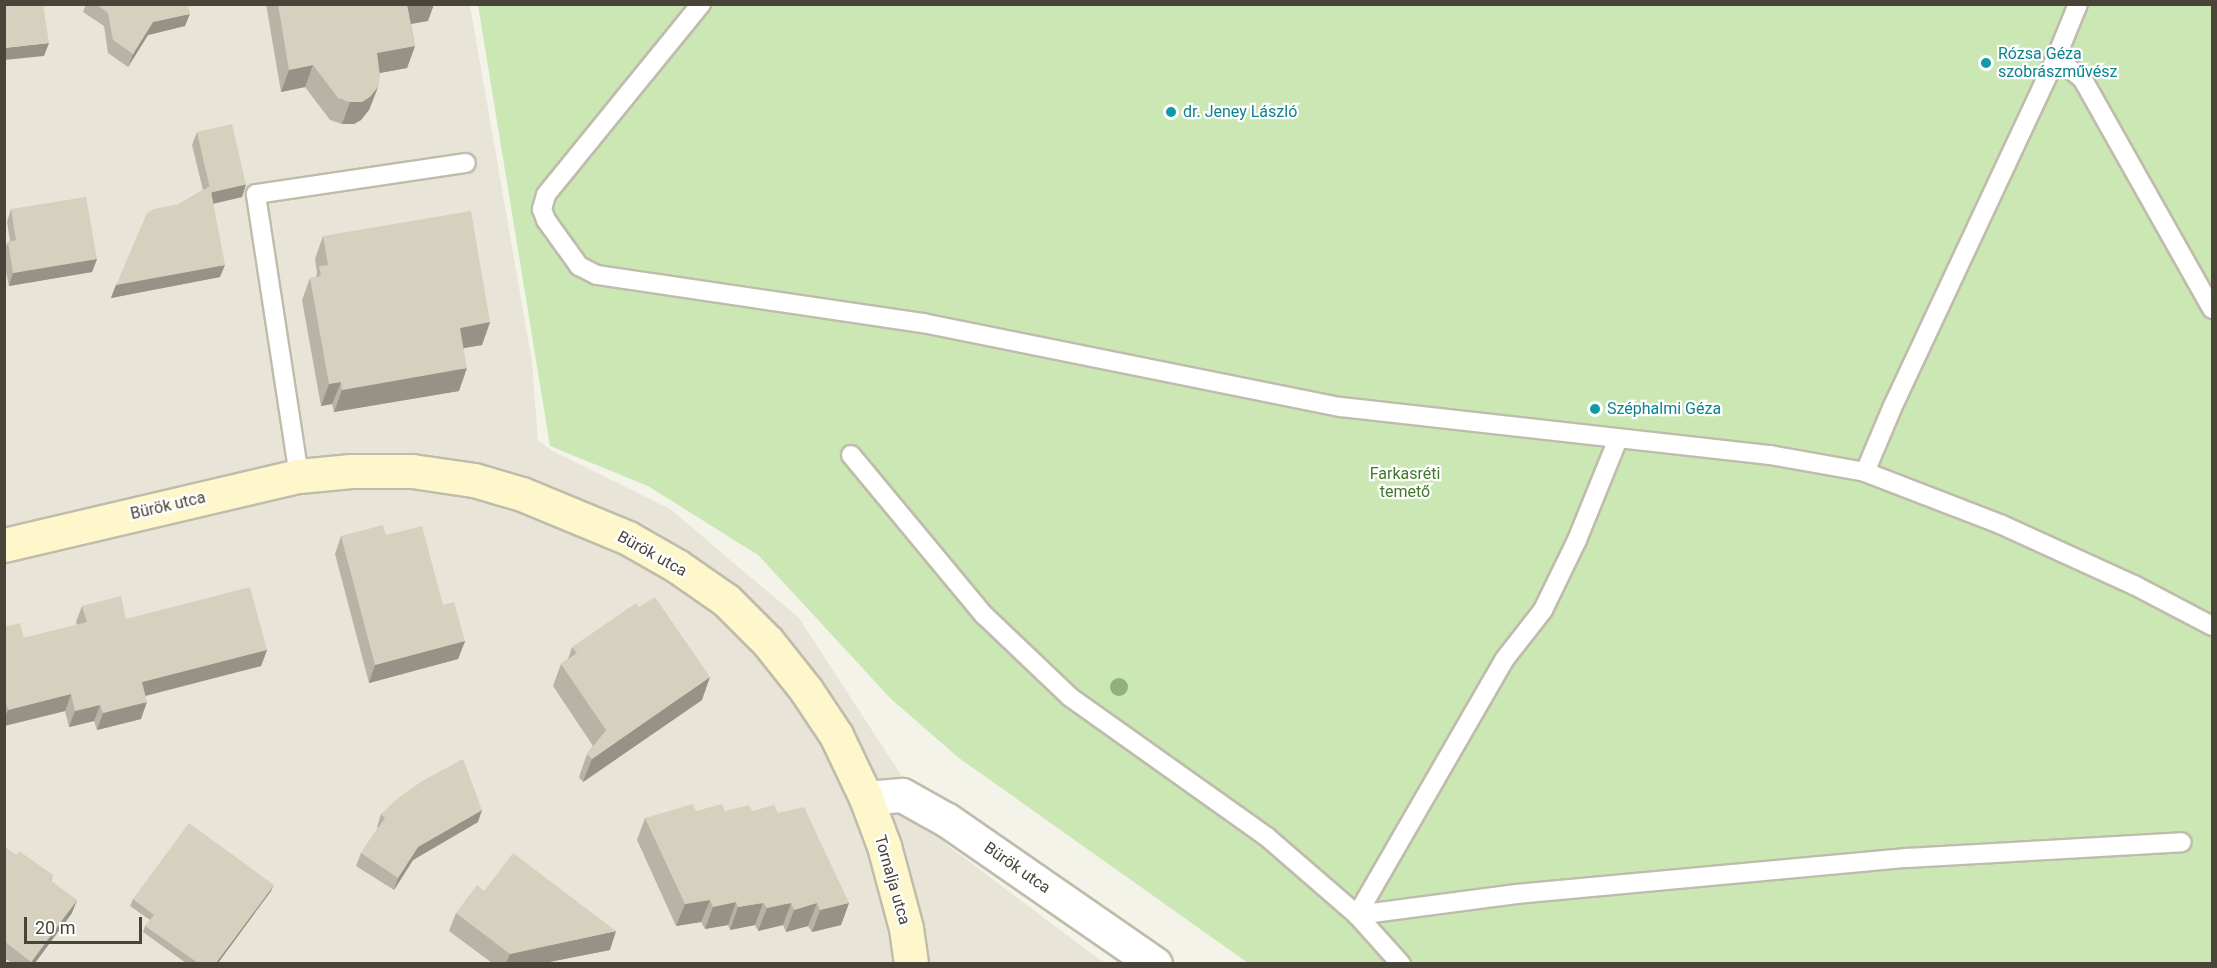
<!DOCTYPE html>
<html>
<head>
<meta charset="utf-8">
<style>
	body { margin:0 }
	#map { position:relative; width:2217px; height:968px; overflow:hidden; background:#f4f3ea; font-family:Roboto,sans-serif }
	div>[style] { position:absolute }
	.residential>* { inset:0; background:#e8e5d8 }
	.green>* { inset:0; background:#cae7b4 }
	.roads { filter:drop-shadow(2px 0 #c0bcac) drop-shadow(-2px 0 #c0bcac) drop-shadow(0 2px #c0bcac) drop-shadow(0 -2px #c0bcac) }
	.lane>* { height:18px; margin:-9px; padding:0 9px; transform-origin:9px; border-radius:9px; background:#fff }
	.street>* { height:33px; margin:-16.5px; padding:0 16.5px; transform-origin:16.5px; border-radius:16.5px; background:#fff }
	.secondary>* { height:33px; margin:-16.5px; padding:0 16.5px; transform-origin:16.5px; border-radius:16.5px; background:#fdf7cb }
	.trees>* { width:18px; height:18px; margin:-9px; border-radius:50%; background:#91b082 }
	.wall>* { inset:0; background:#b8b3a4 }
	.shaded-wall>* { inset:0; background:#969286 }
	.building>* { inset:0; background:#d6d0bf; transform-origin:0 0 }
	.dots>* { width:16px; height:16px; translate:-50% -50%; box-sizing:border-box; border:3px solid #fff; border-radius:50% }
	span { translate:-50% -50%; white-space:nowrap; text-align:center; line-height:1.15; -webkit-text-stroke:4.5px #fff; paint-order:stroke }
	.culture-label { font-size:16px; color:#0d838f }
	.left { translate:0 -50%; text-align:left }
	.park-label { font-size:16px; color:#40792c }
	.street-label { font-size:16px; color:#484438 }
	.frame { position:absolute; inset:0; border:6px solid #484438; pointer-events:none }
	.scale { position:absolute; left:24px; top:917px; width:118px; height:27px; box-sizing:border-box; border:3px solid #484438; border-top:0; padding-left:8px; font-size:18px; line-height:21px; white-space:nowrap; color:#484438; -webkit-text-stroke:4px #fff; paint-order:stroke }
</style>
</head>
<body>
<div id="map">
	<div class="residential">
		<div style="clip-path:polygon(5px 4px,470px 5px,532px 362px,538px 440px,551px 450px,670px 509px,799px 618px,946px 844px,1104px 963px,5px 964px)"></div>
	</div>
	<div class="green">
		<div style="clip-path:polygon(478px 5px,2212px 5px,2212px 963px,1248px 963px,959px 758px,891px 699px,758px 555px,648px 486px,550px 446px)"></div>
	</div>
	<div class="roads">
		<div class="lane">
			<div style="left:701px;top:4px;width:246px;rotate:129.1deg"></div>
			<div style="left:546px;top:195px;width:15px;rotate:106deg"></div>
			<div style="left:542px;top:209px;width:12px;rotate:70deg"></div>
			<div style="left:546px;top:220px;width:57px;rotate:54.3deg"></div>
			<div style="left:579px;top:266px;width:20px;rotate:27deg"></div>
			<div style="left:597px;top:275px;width:330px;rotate:8.4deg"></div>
			<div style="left:923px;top:323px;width:426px;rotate:11.4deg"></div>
			<div style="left:1341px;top:407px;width:432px;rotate:6.4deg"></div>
			<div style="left:1770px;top:455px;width:97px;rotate:10.1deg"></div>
			<div style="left:1865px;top:472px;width:145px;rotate:21.1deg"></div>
			<div style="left:2000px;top:524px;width:147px;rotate:24.5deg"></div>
			<div style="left:2134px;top:585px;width:88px;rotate:27.7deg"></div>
			<div style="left:2056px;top:58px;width:58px;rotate:-67.8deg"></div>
			<div style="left:851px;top:455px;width:208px;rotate:50.3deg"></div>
			<div style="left:984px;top:615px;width:119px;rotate:43.6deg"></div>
			<div style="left:1070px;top:697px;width:242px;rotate:35.4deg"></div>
			<div style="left:1267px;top:837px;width:119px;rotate:40.9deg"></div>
			<div style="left:1357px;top:915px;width:66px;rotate:48.1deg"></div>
			<div style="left:1865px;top:472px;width:69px;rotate:-67.1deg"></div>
			<div style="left:1892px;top:408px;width:387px;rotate:-64.9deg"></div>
			<div style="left:2056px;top:58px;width:33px;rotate:38deg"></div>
			<div style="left:2082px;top:78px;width:265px;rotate:60.6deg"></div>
			<div style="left:299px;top:476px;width:285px;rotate:-98.7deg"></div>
			<div style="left:256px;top:194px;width:212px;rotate:-8.4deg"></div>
			<div style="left:1357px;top:915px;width:161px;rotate:-7.5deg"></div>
			<div style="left:1517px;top:894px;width:393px;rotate:-5.3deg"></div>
			<div style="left:1908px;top:858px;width:274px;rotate:-3.3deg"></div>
			<div style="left:1357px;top:915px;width:294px;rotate:-60deg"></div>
			<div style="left:1504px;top:660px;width:63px;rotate:-52deg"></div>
			<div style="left:1543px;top:610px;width:78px;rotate:-64.1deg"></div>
			<div style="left:1577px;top:540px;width:109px;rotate:-67.9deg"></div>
		</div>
		<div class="street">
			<div style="left:866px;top:798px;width:36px;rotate:-5deg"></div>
			<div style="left:902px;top:795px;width:51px;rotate:29.1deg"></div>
			<div style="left:947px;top:820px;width:253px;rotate:34.7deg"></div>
		</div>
		<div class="secondary">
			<div style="left:4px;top:545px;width:303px;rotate:-13.2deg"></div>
			<div style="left:299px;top:476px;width:52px;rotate:-5.5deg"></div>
			<div style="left:351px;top:471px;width:61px"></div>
			<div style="left:412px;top:471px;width:63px;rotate:8.3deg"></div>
			<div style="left:474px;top:480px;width:50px;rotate:16.3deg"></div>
			<div style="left:522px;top:494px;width:115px;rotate:22.5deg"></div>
			<div style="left:628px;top:538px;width:56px;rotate:29.7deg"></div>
			<div style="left:677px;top:566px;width:60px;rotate:34.8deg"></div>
			<div style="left:726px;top:600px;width:59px;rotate:45deg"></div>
			<div style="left:768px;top:642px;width:61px;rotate:51.6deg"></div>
			<div style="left:806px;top:690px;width:54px;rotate:56.3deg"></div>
			<div style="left:836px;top:735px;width:70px;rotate:64.5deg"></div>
			<div style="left:866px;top:798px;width:51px;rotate:69.4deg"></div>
			<div style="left:884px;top:846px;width:85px;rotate:75deg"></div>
			<div style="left:906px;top:928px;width:36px;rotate:82deg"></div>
		</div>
	</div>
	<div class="trees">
		<div style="left:1119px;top:687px"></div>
	</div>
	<div class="wall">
		<div style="clip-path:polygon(86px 4px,188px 4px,185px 26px,148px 35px,128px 67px,108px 53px,104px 26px,83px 12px)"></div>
		<div style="clip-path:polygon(266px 4px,434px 4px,428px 21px,411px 24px,415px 46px,407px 68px,379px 73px,378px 87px,369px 110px,361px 120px,354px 124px,342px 124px,330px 120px,305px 87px,281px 92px)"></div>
		<div style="clip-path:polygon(197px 132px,246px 184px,242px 197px,213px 204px,220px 277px,111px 298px,116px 285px,179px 204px,203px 190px,192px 145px)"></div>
		<div style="clip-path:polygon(11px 209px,97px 259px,92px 272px,9px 286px,4px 263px,4px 251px,8px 242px,10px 241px,7px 222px)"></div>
		<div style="clip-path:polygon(323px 236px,490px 322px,482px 345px,464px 348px,459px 391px,334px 412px,332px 404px,321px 406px,302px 300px,310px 278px,316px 277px,317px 272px,315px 259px)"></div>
		<div style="clip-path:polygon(386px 535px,443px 605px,465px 641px,458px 659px,369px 683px,335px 554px,341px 536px)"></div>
		<div style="clip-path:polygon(82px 606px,126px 619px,267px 650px,261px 666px,146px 696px,141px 719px,97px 730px,94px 721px,69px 727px,65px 711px,4px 726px,4px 627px,24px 638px,77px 625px,76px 622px)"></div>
		<div style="clip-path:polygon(572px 647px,702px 700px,583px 782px,579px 777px,587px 754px,593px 746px,553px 686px,561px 664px,568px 659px)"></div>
		<div style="clip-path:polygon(696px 811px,752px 811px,778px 813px,849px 903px,841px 925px,812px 932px,808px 926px,786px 932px,783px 925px,758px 931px,755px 925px,730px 930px,728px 925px,705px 929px,701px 922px,676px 926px,637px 840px,645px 818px)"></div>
		<div style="clip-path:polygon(381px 814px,478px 822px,413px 860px,394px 890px,356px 866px,361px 853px,378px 828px,377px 827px)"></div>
		<div style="clip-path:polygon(4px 847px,16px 855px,53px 875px,51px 880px,72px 913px,35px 963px,12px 963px,4px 958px)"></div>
		<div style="clip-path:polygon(271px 891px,218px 963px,186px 963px,143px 932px,145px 926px,150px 920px,130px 906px,133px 899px)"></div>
		<div style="clip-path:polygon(456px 913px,610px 950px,544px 963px,492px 963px,449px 931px)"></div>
	</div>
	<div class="shaded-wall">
		<div style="clip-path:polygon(406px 4px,434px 4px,428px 21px,398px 26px)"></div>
		<div style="clip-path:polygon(190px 14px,185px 26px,148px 35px,128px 67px,133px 54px,153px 22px)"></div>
		<div style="clip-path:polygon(49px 43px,44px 56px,4px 60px,4px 48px)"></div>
		<div style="clip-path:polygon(415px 46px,407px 68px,369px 75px,377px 53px)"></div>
		<div style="clip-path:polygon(313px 65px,305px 87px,281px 92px,289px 70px)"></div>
		<div style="clip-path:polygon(378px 87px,369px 110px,361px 120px,354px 124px,342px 124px,350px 102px)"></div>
		<div style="clip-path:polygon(246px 184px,242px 197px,207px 205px,212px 192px)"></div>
		<div style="clip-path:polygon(97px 259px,92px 272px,9px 286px,13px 273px)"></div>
		<div style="clip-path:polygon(225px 265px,220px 277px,111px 298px,116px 285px)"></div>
		<div style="clip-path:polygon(490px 322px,482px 345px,452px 350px,460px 328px)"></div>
		<div style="clip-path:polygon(467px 368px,459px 391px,334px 412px,342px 390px)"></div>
		<div style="clip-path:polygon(341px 382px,332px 404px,321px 406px,329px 384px)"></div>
		<div style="clip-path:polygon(465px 641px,458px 659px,369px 683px,375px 665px)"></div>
		<div style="clip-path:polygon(267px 650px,261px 666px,136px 698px,142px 682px)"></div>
		<div style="clip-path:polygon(710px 677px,702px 700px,583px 782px,592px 759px)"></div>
		<div style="clip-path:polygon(71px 694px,65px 711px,4px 726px,4px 719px,8px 710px)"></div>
		<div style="clip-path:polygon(147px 702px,141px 719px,97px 730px,103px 713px)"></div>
		<div style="clip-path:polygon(100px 705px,94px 721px,69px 727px,75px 711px)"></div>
		<div style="clip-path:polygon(482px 810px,478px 822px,413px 860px,394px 890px,398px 878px,418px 847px)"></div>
		<div style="clip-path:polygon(274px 885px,271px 891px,218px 963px,216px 963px)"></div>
		<div style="clip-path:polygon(77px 900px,72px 913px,35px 963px,31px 963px)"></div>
		<div style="clip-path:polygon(710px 900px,701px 922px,676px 926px,685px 904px)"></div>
		<div style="clip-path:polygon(736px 902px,728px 925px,705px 929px,713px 907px)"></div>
		<div style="clip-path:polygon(763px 903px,755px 925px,730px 930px,738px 907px)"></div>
		<div style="clip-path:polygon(791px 903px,783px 925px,758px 931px,767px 908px)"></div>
		<div style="clip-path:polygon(817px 903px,808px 926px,786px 932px,794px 910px)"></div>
		<div style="clip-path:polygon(849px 903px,841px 925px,812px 932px,820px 910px)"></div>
		<div style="clip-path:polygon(616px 931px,610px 950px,544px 963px,506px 963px,510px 954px)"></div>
	</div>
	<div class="building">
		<div style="clip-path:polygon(4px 4px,43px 4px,49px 43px,4px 48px)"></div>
		<div style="clip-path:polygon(96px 4px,188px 4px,190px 14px,153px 22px,133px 54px,113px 40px,108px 13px)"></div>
		<div style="clip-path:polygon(278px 4px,407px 4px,415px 46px,377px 53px,380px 76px,378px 87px,370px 97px,362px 102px,350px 102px,338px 98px,313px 65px,289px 70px)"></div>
		<div style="left:232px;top:124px;width:62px;height:36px;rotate:77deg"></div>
		<div style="clip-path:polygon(210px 186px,225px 265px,116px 285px,147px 213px,154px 209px,179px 204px)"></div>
		<div style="clip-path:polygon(86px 197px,97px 259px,13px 273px,8px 242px,16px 240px,11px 209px)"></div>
		<div style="clip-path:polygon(471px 211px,490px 322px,460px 328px,467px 368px,342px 390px,341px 382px,329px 384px,310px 278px,321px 276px,319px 266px,328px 265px,323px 236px)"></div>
		<div style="clip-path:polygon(383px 525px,386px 535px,422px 526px,443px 605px,454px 602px,465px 641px,375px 665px,341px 536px)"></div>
		<div style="clip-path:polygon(250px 587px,267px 650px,142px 682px,147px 702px,103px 713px,100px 705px,75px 711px,71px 694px,8px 710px,4px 696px,4px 627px,20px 623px,24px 638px,87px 622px,82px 606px,121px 596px,126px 619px)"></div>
		<div style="clip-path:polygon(655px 597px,710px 677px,592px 759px,587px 754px,606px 730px,561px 664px,577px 653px,572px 647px,636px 603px,639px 607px)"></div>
		<div style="clip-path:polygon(463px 759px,482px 810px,418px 847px,398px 878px,361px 853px,385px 818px,381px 814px,397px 799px,422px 781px)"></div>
		<div style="clip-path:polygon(693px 804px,696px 811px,722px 804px,725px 811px,749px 805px,752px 811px,774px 805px,778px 813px,804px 807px,849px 903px,820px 910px,817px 903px,794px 910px,791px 903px,767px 908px,763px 903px,738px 907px,736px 902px,713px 907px,710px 900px,685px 904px,645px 818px)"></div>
		<div style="clip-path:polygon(189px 823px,274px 885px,216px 963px,198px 963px,145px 926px,154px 915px,133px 899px)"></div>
		<div style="clip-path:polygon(4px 847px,16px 855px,19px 851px,53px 875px,50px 880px,77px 900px,31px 962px,4px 941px)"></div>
		<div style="clip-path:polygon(513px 853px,616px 931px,510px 954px,456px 913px,477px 885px,484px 891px)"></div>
	</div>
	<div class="dots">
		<div style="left:1986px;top:63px;background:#0f9aa8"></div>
		<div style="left:1171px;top:112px;background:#0f9aa8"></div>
		<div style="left:1595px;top:409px;background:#0f9aa8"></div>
	</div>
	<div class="culture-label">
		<span class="left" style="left:1998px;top:63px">Rózsa Géza<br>szobrászművész</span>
		<span class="left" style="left:1183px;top:112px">dr. Jeney László</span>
		<span class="left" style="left:1607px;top:409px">Széphalmi Géza</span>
	</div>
	<div class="park-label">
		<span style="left:1405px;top:483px">Farkasréti<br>temető</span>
	</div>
	<div class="street-label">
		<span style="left:168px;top:506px;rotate:-13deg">Bürök utca</span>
		<span style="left:652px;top:554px;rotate:29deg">Bürök utca</span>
		<span style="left:1017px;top:868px;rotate:35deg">Bürök utca</span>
		<span style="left:892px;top:880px;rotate:74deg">Tornalja utca</span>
	</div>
	<div class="frame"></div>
	<div class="scale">20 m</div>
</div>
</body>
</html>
